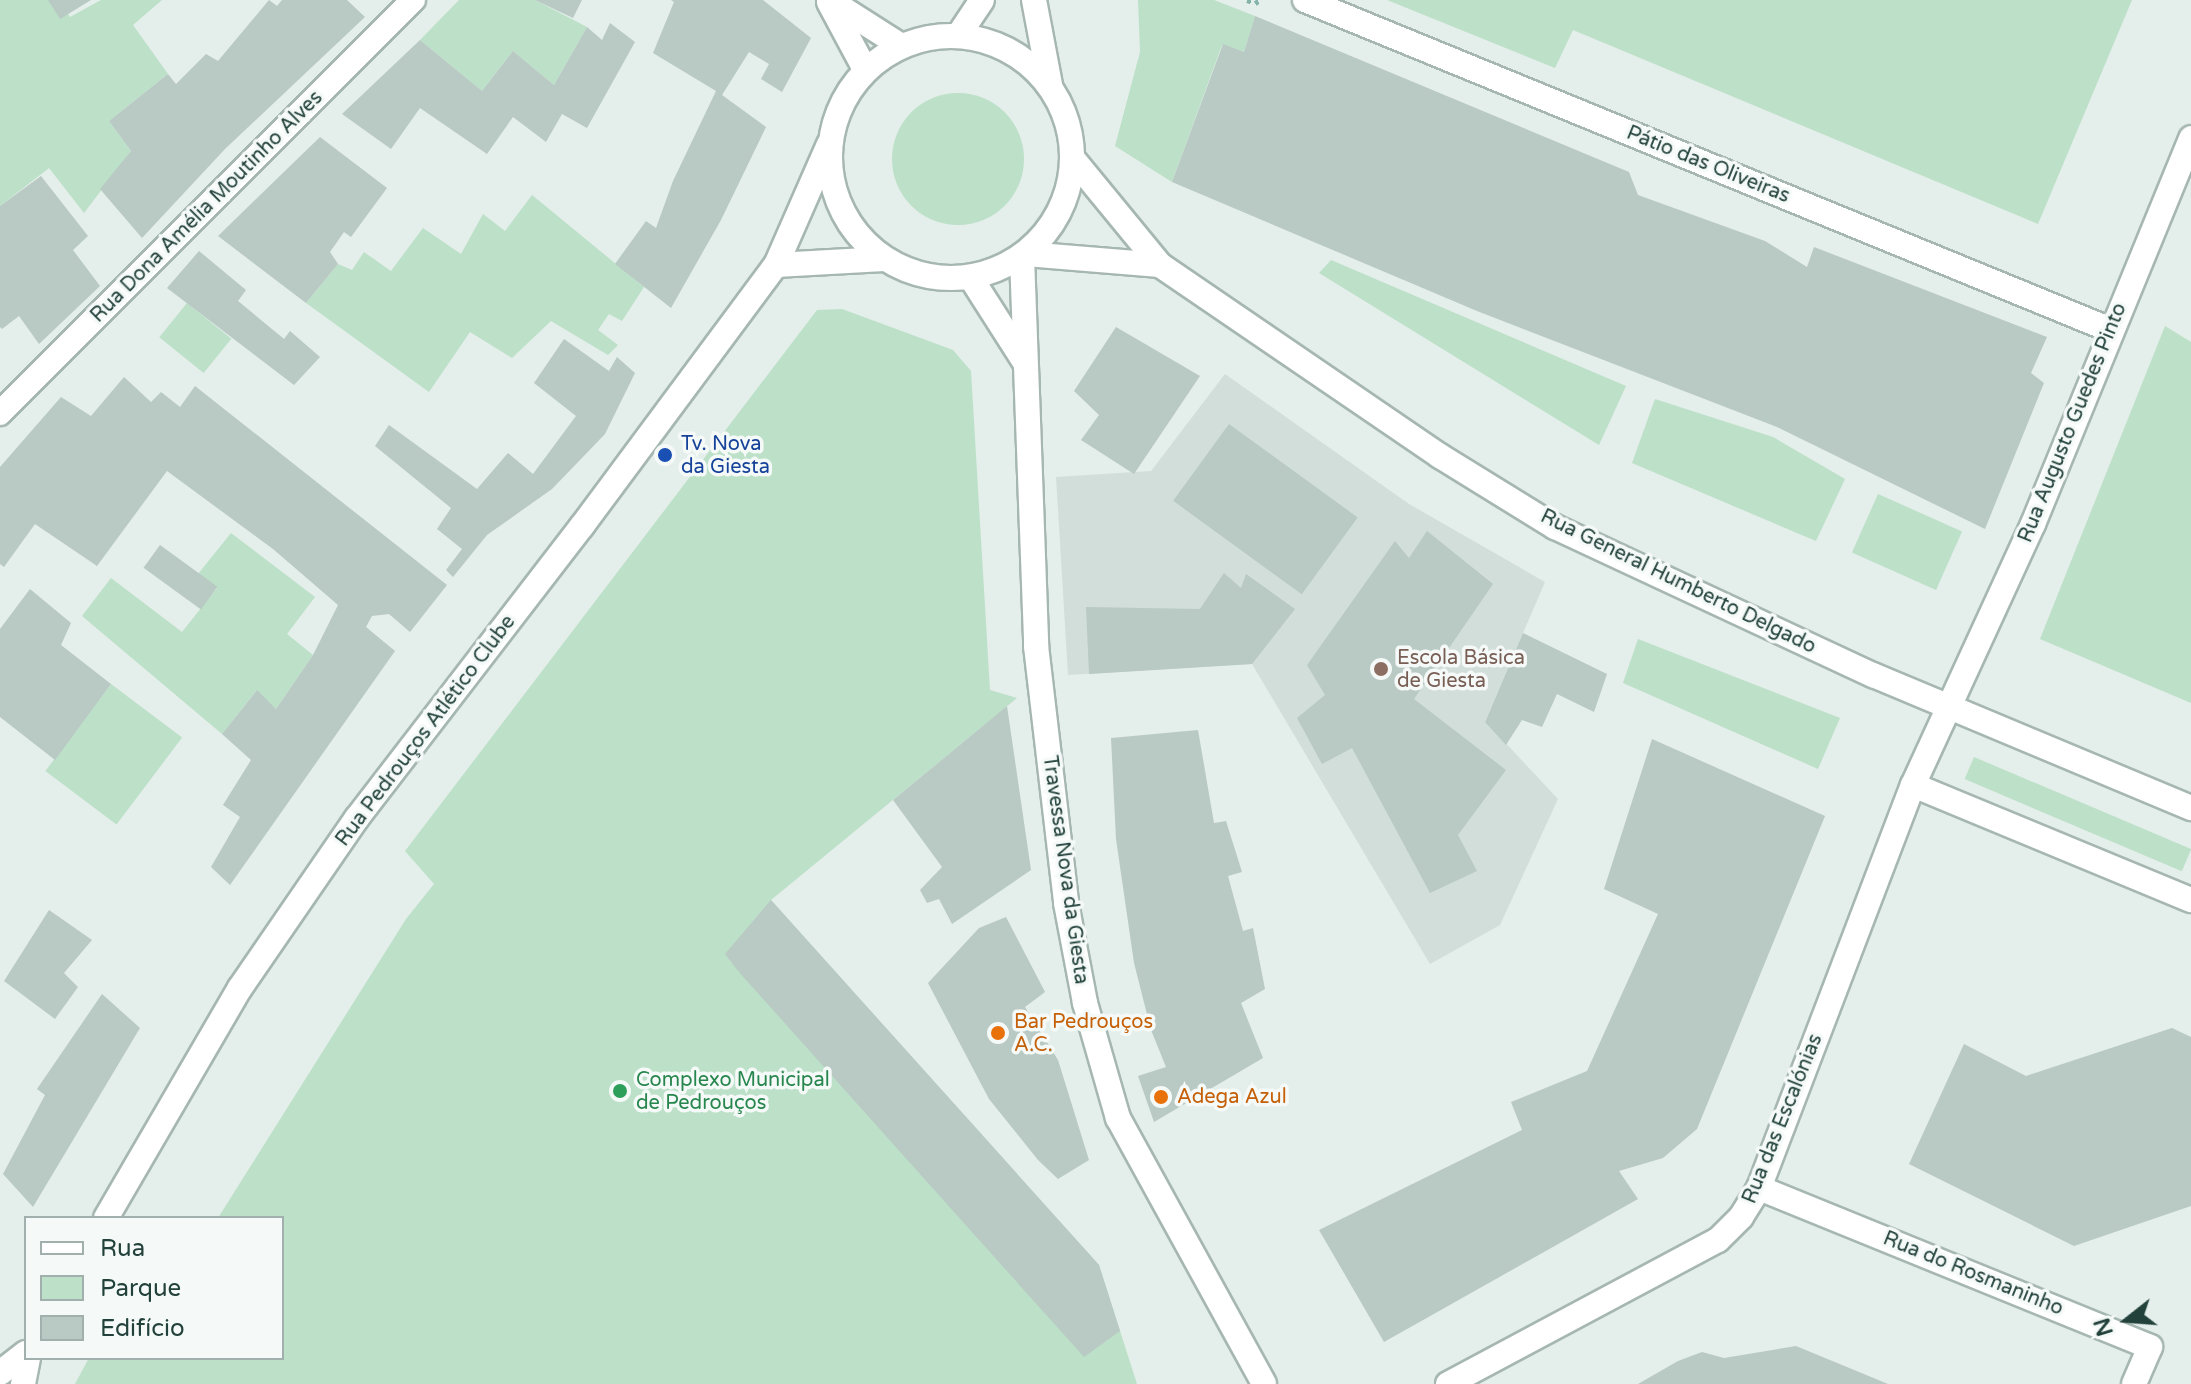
<!DOCTYPE html>
<html>
<head>
<meta charset="utf-8">
<style>
	body { margin:0 }
	#map { position:relative; width:2191px; height:1384px; overflow:hidden; background:#e4eeea; font-family:"Varela Round",sans-serif }
	div>[style] { position:absolute }
	.built>* { inset:0; background:#d2deda }
	.green>* { inset:0; background:#bce0c8; transform-origin:0 0 }
	.round { border-radius:50% }
	.building>* { inset:0; background:#b9c9c4; transform-origin:0 0 }
	.path>* { height:5px; margin-top:-2.5px; transform-origin:0; background:repeating-linear-gradient(90deg,#83b3a8 0 4px,transparent 0 10px) }
	.roads { filter:drop-shadow(2px 0 #a6b7b2) drop-shadow(-2px 0 #a6b7b2) drop-shadow(0 2px #a6b7b2) drop-shadow(0 -2px #a6b7b2) }
	.street>* { height:24px; margin:-12px; padding:0 12px; transform-origin:12px; border-radius:12px; background:#fff }
	.secondary>* { height:24px; margin:-12px; padding:0 12px; transform-origin:12px; border-radius:12px; background:#fff }
	.secondary>.ring { margin:-12px; padding:0; box-sizing:content-box; background:none; border:24px solid #fff; border-radius:50% }
	.dots>* { width:22px; height:22px; translate:-50% -50%; box-sizing:border-box; border:4px solid #f5faf8; border-radius:50% }
	span { translate:-50% -50%; white-space:nowrap; text-align:center; line-height:1.15; -webkit-text-stroke:7px #f5faf8; paint-order:stroke }
	.street-label { font-size:20px; color:#22413b }
	.transit-label { font-size:20px; color:#164399 }
	.left { translate:0 -50%; text-align:left }
	.education-label { font-size:20px; color:#785e54 }
	.food-label { font-size:20px; color:#c56008 }
	.leisure-label { font-size:20px; color:#27864d }
	.legend { position:absolute; left:24px; top:1216px; width:260px; height:144px; box-sizing:border-box; background:#f5faf8; border:2px solid #a1b0ac; margin:0; padding:10px 14px; list-style:none; font-size:24px; color:#22413b }
	.legend li { display:flex; align-items:center; gap:16px; height:40px }
	.legend b { width:40px; border:2px solid #a1b0ac }
	.north { position:absolute; left:2087px; top:1280px; width:80px; height:80px; -webkit-text-stroke:6px #f5faf8; paint-order:stroke; rotate:253deg; font-size:22px; font-weight:700; line-height:32px; text-align:center; color:#22413b }
	.north::after { content:''; display:block; margin:auto; width:28px; height:36px; background:#22413b; clip-path:polygon(50% 0,100% 100%,50% 72%,0 100%) }
</style>
</head>
<body>
<div id="map">
	<div class="built">
		<div style="clip-path:polygon(1225px 374px,1409px 504px,1545px 582px,1485px 721px,1558px 799px,1500px 925px,1430px 964px,1252px 664px,1068px 675px,1056px 477px,1151px 471px)"></div>
	</div>
	<div class="green">
		<div style="clip-path:polygon(0 0,59px 0,70px 17px,101px 0,162px 0,133px 25px,168px 74px,109px 121px,131px 151px,84px 213px,49px 168px,0 206px)"></div>
		<div style="clip-path:polygon(459px 0,535px 0,587px 27px,554px 85px,513px 51px,482px 91px,420px 40px)"></div>
		<div style="clip-path:polygon(1138px 0,1214px 0,1255px 16px,1244px 52px,1222px 45px,1172px 182px,1115px 146px,1140px 52px)"></div>
		<div style="clip-path:polygon(1387px 0,2132px 0,2038px 224px,1573px 30px,1555px 68px)"></div>
		<div class="round" style="left:892px;top:93px;width:132px;height:132px"></div>
		<div style="clip-path:polygon(532px 195px,644px 287px,622px 321px,609px 314px,598px 330px,618px 345px,608px 355px,551px 321px,512px 358px,470px 332px,429px 392px,306px 303px,338px 264px,352px 270px,364px 252px,391px 271px,423px 228px,461px 254px,483px 214px,505px 231px)"></div>
		<div style="clip-path:polygon(1331px 260px,1626px 386px,1599px 445px,1319px 273px)"></div>
		<div style="left:187px;top:303px;width:57px;height:44px;rotate:39deg"></div>
		<div style="clip-path:polygon(842px 309px,953px 350px,971px 371px,990px 690px,1017px 698px,771px 900px,1099px 1265px,1137px 1384px,75px 1384px,89px 1358px,282px 1358px,282px 1218px,218px 1218px,406px 919px,434px 884px,405px 851px,817px 310px)"></div>
		<div style="clip-path:polygon(2165px 326px,2191px 342px,2191px 703px,2040px 639px)"></div>
		<div style="clip-path:polygon(1655px 399px,1773px 437px,1845px 479px,1816px 541px,1632px 463px)"></div>
		<div style="left:1878px;top:494px;width:92px;height:64px;rotate:24deg"></div>
		<div style="clip-path:polygon(231px 533px,315px 597px,287px 634px,313px 655px,276px 709px,256px 691px,222px 734px,82px 616px,111px 578px,182px 632px,217px 588px,198px 574px)"></div>
		<div style="clip-path:polygon(1638px 639px,1840px 718px,1818px 769px,1623px 683px)"></div>
		<div style="left:111px;top:684px;width:89px;height:109px;rotate:37deg"></div>
		<div style="left:1974px;top:757px;width:236px;height:24px;rotate:23deg"></div>
	</div>
	<div class="building">
		<div style="clip-path:polygon(48px 0,91px 0,60px 19px)"></div>
		<div style="clip-path:polygon(269px 0,277px 6px,282px 0,347px 0,365px 17px,225px 149px,142px 238px,100px 189px,131px 151px,109px 121px,168px 74px,176px 84px,206px 54px,218px 61px)"></div>
		<div style="clip-path:polygon(535px 0,582px 0,573px 18px)"></div>
		<div style="clip-path:polygon(671px 0,763px 0,811px 38px,782px 92px,761px 79px,769px 64px,749px 52px,722px 95px,766px 127px,721px 220px,671px 308px,615px 264px,646px 221px,656px 228px,673px 181px,716px 91px,653px 53px,674px 2px)"></div>
		<div style="clip-path:polygon(1255px 16px,1629px 172px,1638px 195px,1765px 241px,1807px 267px,1814px 247px,2047px 337px,2031px 373px,2044px 383px,1985px 529px,1777px 427px,1477px 311px,1172px 182px,1223px 44px,1244px 52px)"></div>
		<div style="clip-path:polygon(610px 23px,635px 42px,587px 128px,562px 114px,546px 142px,513px 117px,487px 154px,420px 108px,391px 149px,342px 114px,420px 40px,482px 91px,513px 51px,554px 85px,587px 27px,602px 40px)"></div>
		<div style="clip-path:polygon(320px 137px,387px 188px,351px 237px,344px 232px,330px 252px,338px 264px,306px 303px,218px 236px)"></div>
		<div style="clip-path:polygon(41px 176px,88px 236px,73px 250px,100px 286px,39px 344px,19px 316px,2px 329px,0 327px,0 206px)"></div>
		<div style="clip-path:polygon(199px 251px,246px 290px,238px 301px,284px 339px,290px 331px,320px 357px,294px 385px,167px 288px)"></div>
		<div style="clip-path:polygon(1116px 327px,1200px 376px,1134px 474px,1081px 440px,1099px 415px,1074px 391px)"></div>
		<div style="clip-path:polygon(564px 339px,609px 371px,617px 357px,635px 373px,605px 434px,552px 489px,487px 535px,453px 577px,446px 570px,462px 549px,437px 529px,451px 508px,375px 446px,389px 425px,477px 489px,508px 453px,533px 474px,576px 416px,534px 383px)"></div>
		<div style="clip-path:polygon(124px 377px,151px 402px,161px 392px,180px 407px,195px 386px,447px 585px,410px 632px,389px 614px,372px 616px,366px 627px,395px 651px,230px 885px,211px 867px,240px 817px,223px 805px,251px 760px,222px 734px,257px 690px,276px 709px,313px 655px,338px 605px,273px 549px,167px 471px,97px 566px,35px 524px,4px 567px,0 564px,0 467px,61px 397px,91px 416px)"></div>
		<div style="left:1229px;top:424px;width:159px;height:95px;rotate:36deg"></div>
		<div style="clip-path:polygon(1427px 531px,1493px 584px,1414px 699px,1506px 770px,1458px 835px,1477px 871px,1430px 893px,1352px 748px,1322px 764px,1297px 718px,1325px 695px,1307px 665px,1395px 541px,1409px 558px)"></div>
		<div style="left:160px;top:545px;width:71px;height:28px;rotate:36deg"></div>
		<div style="clip-path:polygon(1224px 573px,1241px 588px,1246px 574px,1295px 609px,1252px 664px,1089px 674px,1086px 607px,1200px 609px)"></div>
		<div style="clip-path:polygon(30px 589px,71px 623px,61px 645px,111px 684px,55px 760px,0 717px,0 629px)"></div>
		<div style="clip-path:polygon(1523px 633px,1607px 674px,1594px 712px,1557px 694px,1542px 727px,1522px 720px,1506px 745px,1485px 722px)"></div>
		<div style="clip-path:polygon(1007px 706px,1031px 870px,952px 924px,939px 899px,927px 903px,920px 890px,942px 867px,893px 800px)"></div>
		<div style="clip-path:polygon(1198px 730px,1214px 823px,1226px 821px,1242px 872px,1228px 876px,1243px 931px,1253px 928px,1265px 989px,1241px 1003px,1263px 1058px,1154px 1122px,1138px 1076px,1166px 1067px,1151px 1030px,1134px 963px,1116px 839px,1111px 738px)"></div>
		<div style="clip-path:polygon(1652px 739px,1825px 816px,1697px 1129px,1663px 1158px,1619px 1171px,1638px 1199px,1384px 1342px,1319px 1230px,1522px 1130px,1511px 1102px,1587px 1071px,1658px 914px,1604px 889px)"></div>
		<div style="clip-path:polygon(771px 900px,1099px 1265px,1120px 1331px,1084px 1357px,738px 971px,725px 954px)"></div>
		<div style="clip-path:polygon(49px 910px,92px 940px,64px 973px,78px 987px,55px 1019px,4px 981px)"></div>
		<div style="clip-path:polygon(1006px 917px,1045px 992px,1025px 1007px,1058px 1060px,1089px 1160px,1058px 1179px,1038px 1160px,989px 1099px,928px 983px,979px 928px)"></div>
		<div style="clip-path:polygon(102px 994px,140px 1028px,33px 1207px,3px 1174px,45px 1095px,37px 1089px)"></div>
		<div style="clip-path:polygon(2172px 1028px,2191px 1037px,2191px 1206px,2074px 1246px,1909px 1164px,1964px 1044px,2026px 1076px)"></div>
		<div style="clip-path:polygon(1796px 1346px,1888px 1384px,1638px 1384px,1678px 1361px,1702px 1352px,1724px 1358px)"></div>
	</div>
	<div class="path">
		<div style="left:1247px;top:0;width:9px;rotate:21deg"></div>
		<div style="left:1255px;top:3px;width:7px;rotate:-27deg"></div>
	</div>
	<div class="roads">
		<div class="street">
			<div style="left:1034px;top:0;width:86px;rotate:79.3deg"></div>
			<div style="left:1305px;top:0;width:871px;rotate:22.27deg"></div>
			<div style="left:958px;top:36px;width:43px;rotate:-56.3deg"></div>
			<div style="left:1073px;top:159px;width:137px;rotate:50.6deg"></div>
			<div style="left:1160px;top:265px;width:339px;rotate:34.3deg"></div>
			<div style="left:1440px;top:456px;width:135px;rotate:31.7deg"></div>
			<div style="left:1555px;top:527px;width:351px;rotate:25deg"></div>
			<div style="left:1873px;top:675px;width:345px;rotate:22.7deg"></div>
			<div style="left:1026px;top:254px;width:134px;rotate:4.7deg"></div>
			<div style="left:776px;top:265px;width:108px;rotate:-3.2deg"></div>
			<div style="left:0;top:413px;width:584px;rotate:-45deg"></div>
			<div style="left:1913px;top:785px;width:301px;rotate:22.5deg"></div>
			<div style="left:1759px;top:1188px;width:422px;rotate:22.1deg"></div>
			<div style="left:2150px;top:1347px;width:40px;rotate:113.4deg"></div>
			<div style="left:106px;top:1218px;width:266px;rotate:-59.8deg"></div>
			<div style="left:240px;top:988px;width:206px;rotate:-55.5deg"></div>
			<div style="left:357px;top:818px;width:369px;rotate:-52.4deg"></div>
			<div style="left:582px;top:526px;width:325px;rotate:-53.4deg"></div>
			<div style="left:776px;top:265px;width:132px;rotate:-66.3deg"></div>
			<div style="left:0;top:1373px;width:33px;rotate:-38deg"></div>
			<div style="left:23px;top:1384px;width:26px;rotate:-79deg"></div>
			<div style="left:1448px;top:1384px;width:306px;rotate:-28.1deg"></div>
			<div style="left:1718px;top:1240px;width:33px;rotate:-45deg"></div>
			<div style="left:1741px;top:1217px;width:34px;rotate:-58deg"></div>
			<div style="left:1759px;top:1188px;width:431px;rotate:-69.1deg"></div>
			<div style="left:1913px;top:785px;width:287px;rotate:-65.3deg"></div>
			<div style="left:2033px;top:524px;width:417px;rotate:-67.7deg"></div>
		</div>
		<div class="secondary">
			<div style="left:829px;top:0;width:84px;rotate:32.4deg"></div>
			<div style="left:829px;top:2px;width:76px;rotate:61.8deg"></div>
			<div class="ring" style="left:830px;top:36px;width:218px;height:218px"></div>
			<div style="left:1022px;top:257px;width:389px;rotate:87.9deg"></div>
			<div style="left:1036px;top:646px;width:259px;rotate:83.3deg"></div>
			<div style="left:1066px;top:903px;width:102px;rotate:79.2deg"></div>
			<div style="left:1085px;top:1003px;width:120px;rotate:74deg"></div>
			<div style="left:1118px;top:1118px;width:303px;rotate:61.2deg"></div>
			<div style="left:971px;top:278px;width:98px;rotate:57.4deg"></div>
		</div>
	</div>
	<div class="dots">
		<div style="left:665px;top:455px;background:#1a4fb4"></div>
		<div style="left:1381px;top:669px;background:#8d6e63"></div>
		<div style="left:998px;top:1033px;background:#e8710a"></div>
		<div style="left:620px;top:1091px;background:#2e9e5b"></div>
		<div style="left:1161px;top:1097px;background:#e8710a"></div>
	</div>
	<div class="street-label">
		<span style="left:1708px;top:165px;rotate:22deg">Pátio das Oliveiras</span>
		<span style="left:207px;top:207px;rotate:-45deg">Rua Dona Amélia Moutinho Alves</span>
		<span style="left:2073px;top:423px;rotate:-68deg">Rua Augusto Guedes Pinto</span>
		<span style="left:1678px;top:582px;rotate:26deg">Rua General Humberto Delgado</span>
		<span style="left:426px;top:731px;rotate:-53deg">Rua Pedrouços Atlético Clube</span>
		<span style="left:1065px;top:870px;rotate:82deg">Travessa Nova da Giesta</span>
		<span style="left:1783px;top:1119px;rotate:-68deg">Rua das Escalónias</span>
		<span style="left:1973px;top:1274px;rotate:22deg">Rua do Rosmaninho</span>
	</div>
	<div class="transit-label">
		<span class="left" style="left:681px;top:456px">Tv. Nova<br>da Giesta</span>
	</div>
	<div class="education-label">
		<span class="left" style="left:1397px;top:670px">Escola Básica<br>de Giesta</span>
	</div>
	<div class="food-label">
		<span class="left" style="left:1014px;top:1034px">Bar Pedrouços<br>A.C.</span>
		<span class="left" style="left:1177px;top:1097px">Adega Azul</span>
	</div>
	<div class="leisure-label">
		<span class="left" style="left:636px;top:1092px">Complexo Municipal<br>de Pedrouços</span>
	</div>
	<ul class="legend">
	<li><b style="height:10px;background:#fff"></b>Rua</li>
	<li><b style="height:22px;background:#bce0c8"></b>Parque</li>
	<li><b style="height:22px;background:#b9c9c4"></b>Edifício</li>
	</ul>
	<div class="north">N</div>
</div>
</body>
</html>
